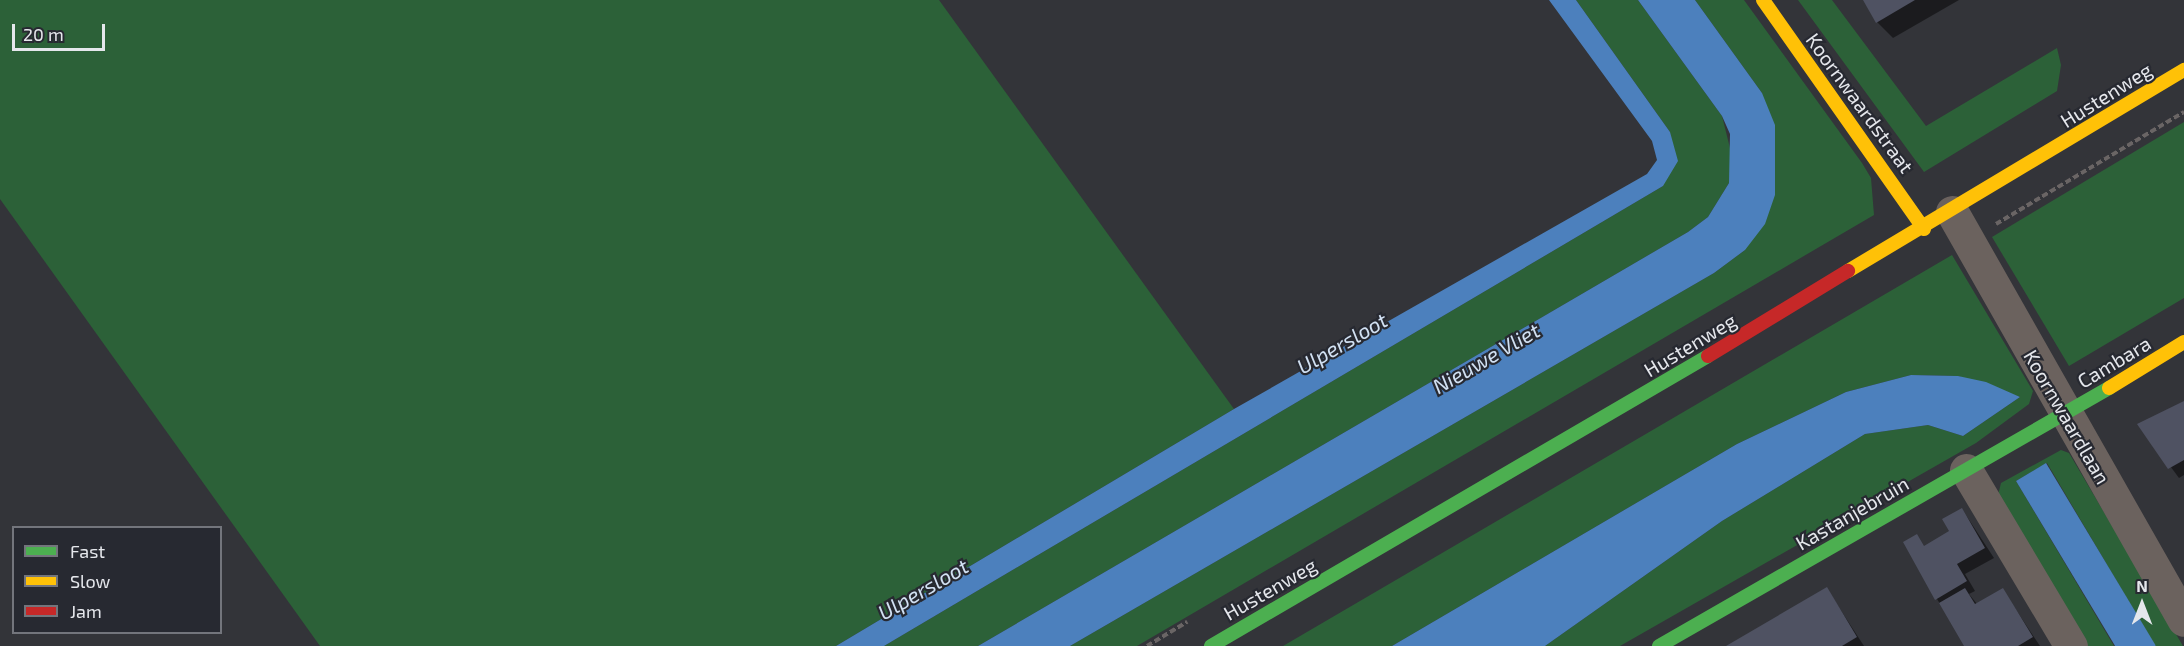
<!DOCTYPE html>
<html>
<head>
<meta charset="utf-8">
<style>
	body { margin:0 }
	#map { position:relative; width:2184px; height:646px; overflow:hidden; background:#333439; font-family:"Exo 2",sans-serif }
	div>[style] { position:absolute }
	.green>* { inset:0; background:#2c6138 }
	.water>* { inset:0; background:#4c80bd; transform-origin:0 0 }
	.shadow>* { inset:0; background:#0007 }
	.building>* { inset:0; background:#4f5262 }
	.path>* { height:4px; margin-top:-2px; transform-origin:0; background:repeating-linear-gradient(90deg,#6a6565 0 6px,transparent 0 9px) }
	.street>* { height:33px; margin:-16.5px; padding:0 16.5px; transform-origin:16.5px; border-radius:16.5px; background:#6b625e }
	.fast>* { height:14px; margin:-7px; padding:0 7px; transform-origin:7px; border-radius:7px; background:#4caf50 }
	.slow>* { height:14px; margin:-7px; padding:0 7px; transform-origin:7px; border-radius:7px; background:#ffc107 }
	.jam>* { height:14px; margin:-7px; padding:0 7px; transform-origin:7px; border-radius:7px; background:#c62828 }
	span { translate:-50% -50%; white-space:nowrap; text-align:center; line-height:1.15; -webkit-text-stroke:4.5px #272931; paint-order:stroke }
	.street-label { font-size:20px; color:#e5e7ec }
	.water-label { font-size:21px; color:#d2e1f3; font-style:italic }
	.legend { position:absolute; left:12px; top:526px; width:210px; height:108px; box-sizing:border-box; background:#272931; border:2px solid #73757c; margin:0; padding:8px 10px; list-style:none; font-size:18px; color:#e5e7ec }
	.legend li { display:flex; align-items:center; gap:12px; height:30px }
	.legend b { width:30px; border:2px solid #73757c }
	.north { position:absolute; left:2112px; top:574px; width:60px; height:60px; -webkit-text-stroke:4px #272931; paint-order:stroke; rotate:0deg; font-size:16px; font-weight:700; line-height:24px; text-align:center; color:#e5e7ec }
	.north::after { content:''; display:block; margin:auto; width:21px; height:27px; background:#e5e7ec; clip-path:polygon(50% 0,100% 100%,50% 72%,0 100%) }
	.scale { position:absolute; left:12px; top:24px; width:93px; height:27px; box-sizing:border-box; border:3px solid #e5e7ec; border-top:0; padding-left:8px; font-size:18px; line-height:21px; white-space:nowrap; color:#e5e7ec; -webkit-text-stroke:4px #272931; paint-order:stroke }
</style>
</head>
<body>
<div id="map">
	<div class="green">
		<div style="clip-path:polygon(0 0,939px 0,1234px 409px,836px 646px,320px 646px,0 199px)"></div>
		<div style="clip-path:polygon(1576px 0,1638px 0,1722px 116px,1732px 156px,1729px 183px,1708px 217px,1688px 232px,978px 646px,884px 646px,1663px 186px,1670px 132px)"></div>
		<div style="clip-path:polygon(1695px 0,1744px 0,1862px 163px,1871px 178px,1874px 215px,1137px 646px,1070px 646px,1714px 273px,1745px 250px,1762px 93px)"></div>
		<div style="clip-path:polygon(1798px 0,1832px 0,1926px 126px,2057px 48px,2061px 65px,2057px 91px,1924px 172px)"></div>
		<div style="clip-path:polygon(2184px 122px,2184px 298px,2069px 366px,1992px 237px)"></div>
		<div style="clip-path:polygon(1952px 255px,2033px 391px,2029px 404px,1976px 443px,1620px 646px,1545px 646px,1722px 521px,1865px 434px,1928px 425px,1963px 436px,2020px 397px,1958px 376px,1911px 375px,1846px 392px,1737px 444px,1392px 646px,1283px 646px)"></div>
		<div style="clip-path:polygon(2061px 450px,2069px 453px,2183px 646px,2155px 646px,2047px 463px,2016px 481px,2114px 646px,2087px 646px,1998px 495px,2001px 483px)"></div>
	</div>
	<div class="water">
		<div style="clip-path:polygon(1549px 0,1576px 0,1670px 132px,1678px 161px,1663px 186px,884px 646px,836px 646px,1234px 409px,1647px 174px,1657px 160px,1652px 141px)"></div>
		<div style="clip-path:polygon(1638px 0,1695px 0,1762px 93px,1775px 125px,1775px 195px,1765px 224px,1745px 250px,1714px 273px,1070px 646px,978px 646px,1688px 232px,1708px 217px,1729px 183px,1730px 134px,1722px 116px)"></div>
		<div style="clip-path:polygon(1911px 375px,1958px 376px,1986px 382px,2020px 397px,1963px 436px,1928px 425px,1865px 434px,1722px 521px,1545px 646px,1392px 646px,1737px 444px,1846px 392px)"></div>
		<div style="left:2046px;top:463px;width:213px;height:35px;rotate:59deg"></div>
	</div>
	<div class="shadow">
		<div style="clip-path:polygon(1864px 0,1959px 0,1893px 38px,1877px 22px)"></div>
		<div style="clip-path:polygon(2184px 402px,2184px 475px,2179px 478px,2139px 424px)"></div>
		<div style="clip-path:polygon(1962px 509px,1994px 558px,1965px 574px,1975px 591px,1969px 594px,1977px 604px,2003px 590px,2040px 646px,1966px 646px,1937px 599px,1925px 547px,1952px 531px)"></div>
		<div style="clip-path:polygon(1827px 589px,1864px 646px,1729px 646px)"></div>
	</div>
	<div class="building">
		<div style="clip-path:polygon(1863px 0,1915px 0,1876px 23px)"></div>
		<div style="clip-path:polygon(2184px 401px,2184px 460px,2168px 469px,2137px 424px)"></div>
		<div style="clip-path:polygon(1962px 508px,1985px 548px,1957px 564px,1967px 581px,1935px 600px,1903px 542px,1917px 534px,1924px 546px,1949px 531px,1942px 519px)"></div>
		<div style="clip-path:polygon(1827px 587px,1857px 637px,1842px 646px,1726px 646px)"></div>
		<div style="clip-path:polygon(1965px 588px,1975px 604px,2003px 588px,2033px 637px,2018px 646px,1964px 646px,1939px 603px)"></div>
	</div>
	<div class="path">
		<div style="left:1996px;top:224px;width:219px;rotate:-30.8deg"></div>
		<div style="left:1147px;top:646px;width:47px;rotate:-31deg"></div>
	</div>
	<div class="street">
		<div style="left:1952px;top:212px;width:469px;rotate:60.4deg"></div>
		<div style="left:1966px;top:470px;width:205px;rotate:59.2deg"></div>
	</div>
	<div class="fast">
		<div style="left:1211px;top:646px;width:575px;rotate:-30.26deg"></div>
		<div style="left:1659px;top:646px;width:519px;rotate:-29.83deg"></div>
	</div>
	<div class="slow">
		<div style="left:1763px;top:0;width:280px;rotate:54.9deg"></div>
		<div style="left:1848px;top:271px;width:392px;rotate:-30.9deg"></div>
		<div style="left:2109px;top:388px;width:88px;rotate:-31.5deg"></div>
	</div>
	<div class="jam">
		<div style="left:1708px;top:356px;width:164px;rotate:-31.3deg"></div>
	</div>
	<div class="street-label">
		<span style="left:2106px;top:95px;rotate:-32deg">Hustenweg</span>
		<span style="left:1860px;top:103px;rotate:54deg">Koornwaardstraat</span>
		<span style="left:1690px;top:345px;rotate:-31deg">Hustenweg</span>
		<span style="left:2114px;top:362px;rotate:-31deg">Cambara</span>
		<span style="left:2067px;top:417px;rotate:60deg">Koornwaardlaan</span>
		<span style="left:1852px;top:513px;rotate:-30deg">Kastanjebruin</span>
		<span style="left:1270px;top:589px;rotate:-30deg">Hustenweg</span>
	</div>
	<div class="water-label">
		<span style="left:1342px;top:343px;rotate:-30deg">Ulpersloot</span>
		<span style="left:1486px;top:358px;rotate:-30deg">Nieuwe Vliet</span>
		<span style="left:923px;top:589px;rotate:-30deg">Ulpersloot</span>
	</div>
	<ul class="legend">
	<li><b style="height:8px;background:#4caf50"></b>Fast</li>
	<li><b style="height:8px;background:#ffc107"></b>Slow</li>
	<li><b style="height:8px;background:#c62828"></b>Jam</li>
	</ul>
	<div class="north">N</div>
	<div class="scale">20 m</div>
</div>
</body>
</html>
